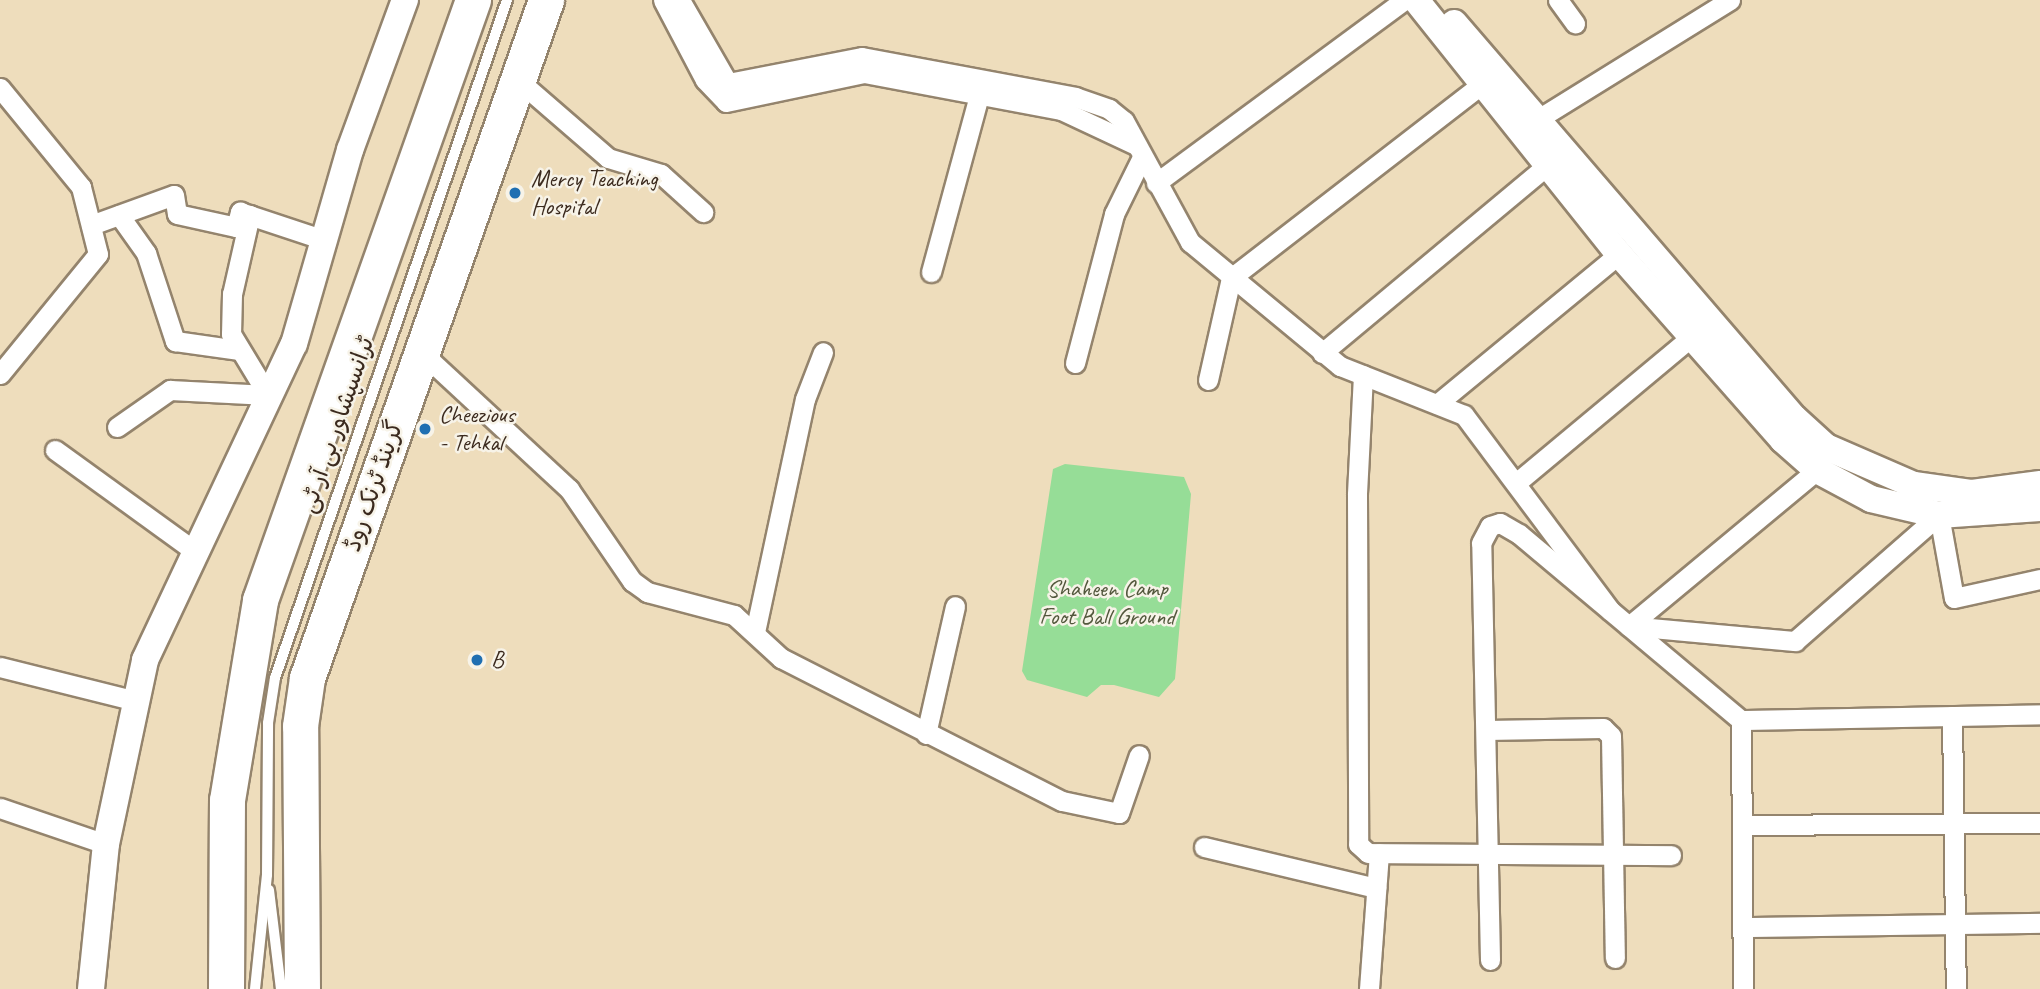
<!DOCTYPE html>
<html>
<head>
<meta charset="utf-8">
<style>
	body { margin:0 }
	#map { position:relative; width:2040px; height:989px; overflow:hidden; background:#eeddbc; font-family:Caveat,"Playpen Sans Arabic",sans-serif }
	div>[style] { position:absolute }
	.green>* { inset:0; background:#96dd97 }
	.roads { filter:drop-shadow(2px 0 #94846d) drop-shadow(-2px 0 #94846d) drop-shadow(0 2px #94846d) drop-shadow(0 -2px #94846d) }
	.lane>* { height:10px; margin:-5px; padding:0 5px; transform-origin:5px; border-radius:5px; background:#fff }
	.street>* { height:19px; margin:-9.5px; padding:0 9.5px; transform-origin:9.5px; border-radius:9.5px; background:#fff }
	.secondary>* { height:26px; margin:-13px; padding:0 13px; transform-origin:13px; border-radius:13px; background:#fff }
	.highway>* { height:35px; margin:-17.5px; padding:0 17.5px; transform-origin:17.5px; border-radius:17.5px; background:#fff }
	.dots>* { width:19px; height:19px; translate:-50% -50%; box-sizing:border-box; border:4px solid #f7f3e8; border-radius:50% }
	span { translate:-50% -50%; white-space:nowrap; text-align:center; line-height:1.15; -webkit-text-stroke:5px #f7f3e8; paint-order:stroke }
	.poi-label { font-size:24px; color:#3b2a1e }
	.left { translate:0 -50%; text-align:left }
	.street-label { font-size:24px; color:#3b2a1e }
	.park-label { font-size:24px; color:#52573c }
</style>
</head>
<body>
<div id="map">
	<div class="green">
		<div style="clip-path:polygon(1065px 464px,1184px 477px,1191px 494px,1175px 679px,1159px 697px,1114px 685px,1101px 685px,1087px 697px,1027px 680px,1022px 671px,1053px 469px)"></div>
	</div>
	<div class="roads">
		<div class="lane">
			<div style="left:269px;top:890px;width:100px;rotate:83.1deg"></div>
			<div style="left:255px;top:989px;width:115px;rotate:-84deg"></div>
			<div style="left:267px;top:875px;width:152px;rotate:-89.6deg"></div>
			<div style="left:268px;top:723px;width:46px;rotate:-81.2deg"></div>
			<div style="left:275px;top:678px;width:717px;rotate:-71.11deg"></div>
		</div>
		<div class="street">
			<div style="left:663px;top:0;width:90px;rotate:62.3deg"></div>
			<div style="left:705px;top:80px;width:30px;rotate:46deg"></div>
			<div style="left:726px;top:102px;width:141px;rotate:-11.9deg"></div>
			<div style="left:864px;top:73px;width:200px;rotate:10.6deg"></div>
			<div style="left:1061px;top:110px;width:83px;rotate:25deg"></div>
			<div style="left:680px;top:0;width:96px;rotate:60deg"></div>
			<div style="left:728px;top:83px;width:136px;rotate:-11deg"></div>
			<div style="left:862px;top:57px;width:217px;rotate:10.6deg"></div>
			<div style="left:1075px;top:97px;width:36px;rotate:19deg"></div>
			<div style="left:1109px;top:109px;width:19px;rotate:39deg"></div>
			<div style="left:1124px;top:121px;width:138px;rotate:61.4deg"></div>
			<div style="left:1190px;top:242px;width:195px;rotate:39.6deg"></div>
			<div style="left:1340px;top:366px;width:133px;rotate:21.6deg"></div>
			<div style="left:1464px;top:415px;width:244px;rotate:53.2deg"></div>
			<div style="left:1558px;top:0;width:29px;rotate:54deg"></div>
			<div style="left:518px;top:80px;width:119px;rotate:40.9deg"></div>
			<div style="left:608px;top:158px;width:55px;rotate:16.8deg"></div>
			<div style="left:661px;top:174px;width:57px;rotate:42.1deg"></div>
			<div style="left:0;top:88px;width:128px;rotate:50.7deg"></div>
			<div style="left:81px;top:187px;width:69px;rotate:75.8deg"></div>
			<div style="left:98px;top:254px;width:155px;rotate:129.2deg"></div>
			<div style="left:1538px;top:119px;width:226px;rotate:-31.8deg"></div>
			<div style="left:1156px;top:183px;width:308px;rotate:-36.4deg"></div>
			<div style="left:119px;top:215px;width:47px;rotate:54.6deg"></div>
			<div style="left:146px;top:253px;width:93px;rotate:71.8deg"></div>
			<div style="left:175px;top:341px;width:65px;rotate:8deg"></div>
			<div style="left:250px;top:215px;width:81px;rotate:102.8deg"></div>
			<div style="left:232px;top:294px;width:40px;rotate:91.4deg"></div>
			<div style="left:231px;top:334px;width:71px;rotate:58.8deg"></div>
			<div style="left:91px;top:225px;width:88px;rotate:-19.9deg"></div>
			<div style="left:174px;top:195px;width:19px;rotate:81deg"></div>
			<div style="left:177px;top:214px;width:60px;rotate:12.4deg"></div>
			<div style="left:236px;top:227px;width:16px;rotate:-75deg"></div>
			<div style="left:240px;top:212px;width:89px;rotate:18.4deg"></div>
			<div style="left:931px;top:272px;width:195px;rotate:-74.8deg"></div>
			<div style="left:421px;top:352px;width:202px;rotate:42.8deg"></div>
			<div style="left:569px;top:489px;width:112px;rotate:55.6deg"></div>
			<div style="left:632px;top:581px;width:19px;rotate:36deg"></div>
			<div style="left:647px;top:592px;width:90px;rotate:14.8deg"></div>
			<div style="left:734px;top:615px;width:64px;rotate:42.5deg"></div>
			<div style="left:781px;top:658px;width:315px;rotate:27deg"></div>
			<div style="left:1062px;top:801px;width:58px;rotate:11.9deg"></div>
			<div style="left:1119px;top:813px;width:61px;rotate:-71deg"></div>
			<div style="left:1322px;top:353px;width:295px;rotate:-39.8deg"></div>
			<div style="left:1075px;top:363px;width:154px;rotate:-75.3deg"></div>
			<div style="left:1114px;top:214px;width:64px;rotate:-63.8deg"></div>
			<div style="left:1363px;top:375px;width:120px;rotate:92.9deg"></div>
			<div style="left:1357px;top:495px;width:349px;rotate:89.8deg"></div>
			<div style="left:1358px;top:844px;width:13px;rotate:42deg"></div>
			<div style="left:1368px;top:853px;width:303px;rotate:0.4deg"></div>
			<div style="left:1208px;top:380px;width:105px;rotate:-77.3deg"></div>
			<div style="left:1231px;top:278px;width:316px;rotate:-37.7deg"></div>
			<div style="left:1437px;top:404px;width:236px;rotate:-39.5deg"></div>
			<div style="left:117px;top:427px;width:65px;rotate:-34.9deg"></div>
			<div style="left:170px;top:390px;width:98px;rotate:2.9deg"></div>
			<div style="left:55px;top:450px;width:170px;rotate:35.9deg"></div>
			<div style="left:1516px;top:483px;width:228px;rotate:-39.8deg"></div>
			<div style="left:1939px;top:515px;width:84px;rotate:79.8deg"></div>
			<div style="left:1954px;top:598px;width:88px;rotate:-12.5deg"></div>
			<div style="left:1629px;top:626px;width:167px;rotate:5.2deg"></div>
			<div style="left:1795px;top:641px;width:191px;rotate:-41.2deg"></div>
			<div style="left:1629px;top:626px;width:244px;rotate:-39.7deg"></div>
			<div style="left:755px;top:632px;width:238px;rotate:-77.9deg"></div>
			<div style="left:805px;top:399px;width:50px;rotate:-69deg"></div>
			<div style="left:0;top:667px;width:136px;rotate:14deg"></div>
			<div style="left:1952px;top:716px;width:273px;rotate:89.2deg"></div>
			<div style="left:1741px;top:720px;width:269px;rotate:89.6deg"></div>
			<div style="left:1486px;top:730px;width:117px;rotate:-1deg"></div>
			<div style="left:1603px;top:728px;width:11px;rotate:45deg"></div>
			<div style="left:1611px;top:736px;width:222px;rotate:89deg"></div>
			<div style="left:926px;top:734px;width:131px;rotate:-77.2deg"></div>
			<div style="left:0;top:808px;width:112px;rotate:18.8deg"></div>
			<div style="left:1742px;top:825px;width:298px;rotate:-0.4deg"></div>
			<div style="left:1204px;top:847px;width:177px;rotate:13.4deg"></div>
			<div style="left:1743px;top:927px;width:297px;rotate:-0.8deg"></div>
			<div style="left:1490px;top:960px;width:417px;rotate:-91.2deg"></div>
			<div style="left:1481px;top:543px;width:19px;rotate:-62deg"></div>
			<div style="left:1490px;top:526px;width:10px;rotate:-17deg"></div>
			<div style="left:1500px;top:523px;width:22px;rotate:30deg"></div>
			<div style="left:1519px;top:534px;width:290px;rotate:40deg"></div>
			<div style="left:1741px;top:720px;width:299px;rotate:-1.1deg"></div>
			<div style="left:1369px;top:989px;width:136px;rotate:-85.8deg"></div>
		</div>
		<div class="secondary">
			<div style="left:1416px;top:0;width:325px;rotate:51.4deg"></div>
			<div style="left:1619px;top:254px;width:248px;rotate:48.6deg"></div>
			<div style="left:1783px;top:440px;width:45px;rotate:41.4deg"></div>
			<div style="left:1817px;top:470px;width:61px;rotate:28.2deg"></div>
			<div style="left:1871px;top:499px;width:70px;rotate:13.2deg"></div>
			<div style="left:1939px;top:515px;width:101px;rotate:-4deg"></div>
			<div style="left:1454px;top:23px;width:521px;rotate:49.28deg"></div>
			<div style="left:1794px;top:418px;width:43px;rotate:42.2deg"></div>
			<div style="left:1826px;top:447px;width:96px;rotate:23.4deg"></div>
			<div style="left:1914px;top:485px;width:59px;rotate:7.9deg"></div>
			<div style="left:1972px;top:493px;width:69px;rotate:-7.5deg"></div>
			<div style="left:91px;top:989px;width:146px;rotate:-84.1deg"></div>
			<div style="left:106px;top:844px;width:188px;rotate:-78deg"></div>
			<div style="left:145px;top:660px;width:349px;rotate:-64.8deg"></div>
			<div style="left:294px;top:344px;width:202px;rotate:-73.9deg"></div>
			<div style="left:350px;top:150px;width:160px;rotate:-69.9deg"></div>
		</div>
		<div class="highway">
			<div style="left:226px;top:989px;width:189px;rotate:-89.7deg"></div>
			<div style="left:227px;top:800px;width:203px;rotate:-80.6deg"></div>
			<div style="left:260px;top:600px;width:637px;rotate:-70.46deg"></div>
			<div style="left:302px;top:989px;width:263px;rotate:-90.4deg"></div>
			<div style="left:300px;top:726px;width:49px;rotate:-81.7deg"></div>
			<div style="left:307px;top:678px;width:719px;rotate:-70.58deg"></div>
		</div>
	</div>
	<div class="dots">
		<div style="left:515px;top:193px;background:#1f6fb2"></div>
		<div style="left:425px;top:429px;background:#1f6fb2"></div>
		<div style="left:477px;top:660px;background:#1f6fb2"></div>
	</div>
	<div class="poi-label">
		<span class="left" style="left:531px;top:193px">Mercy Teaching<br>Hospital</span>
		<span class="left" style="left:439px;top:429px">Cheezious<br>- Tehkal</span>
		<span class="left" style="left:491px;top:660px">B</span>
	</div>
	<div class="street-label">
		<span style="left:337px;top:425px;rotate:-71deg">ٹرانسپشاور بی آر ٹی</span>
		<span style="left:374px;top:486px;rotate:-71deg">گرینڈ ٹرنک روڈ</span>
	</div>
	<div class="park-label">
		<span style="left:1107px;top:603px">Shaheen Camp<br>Foot Ball Ground</span>
	</div>
</div>
</body>
</html>
